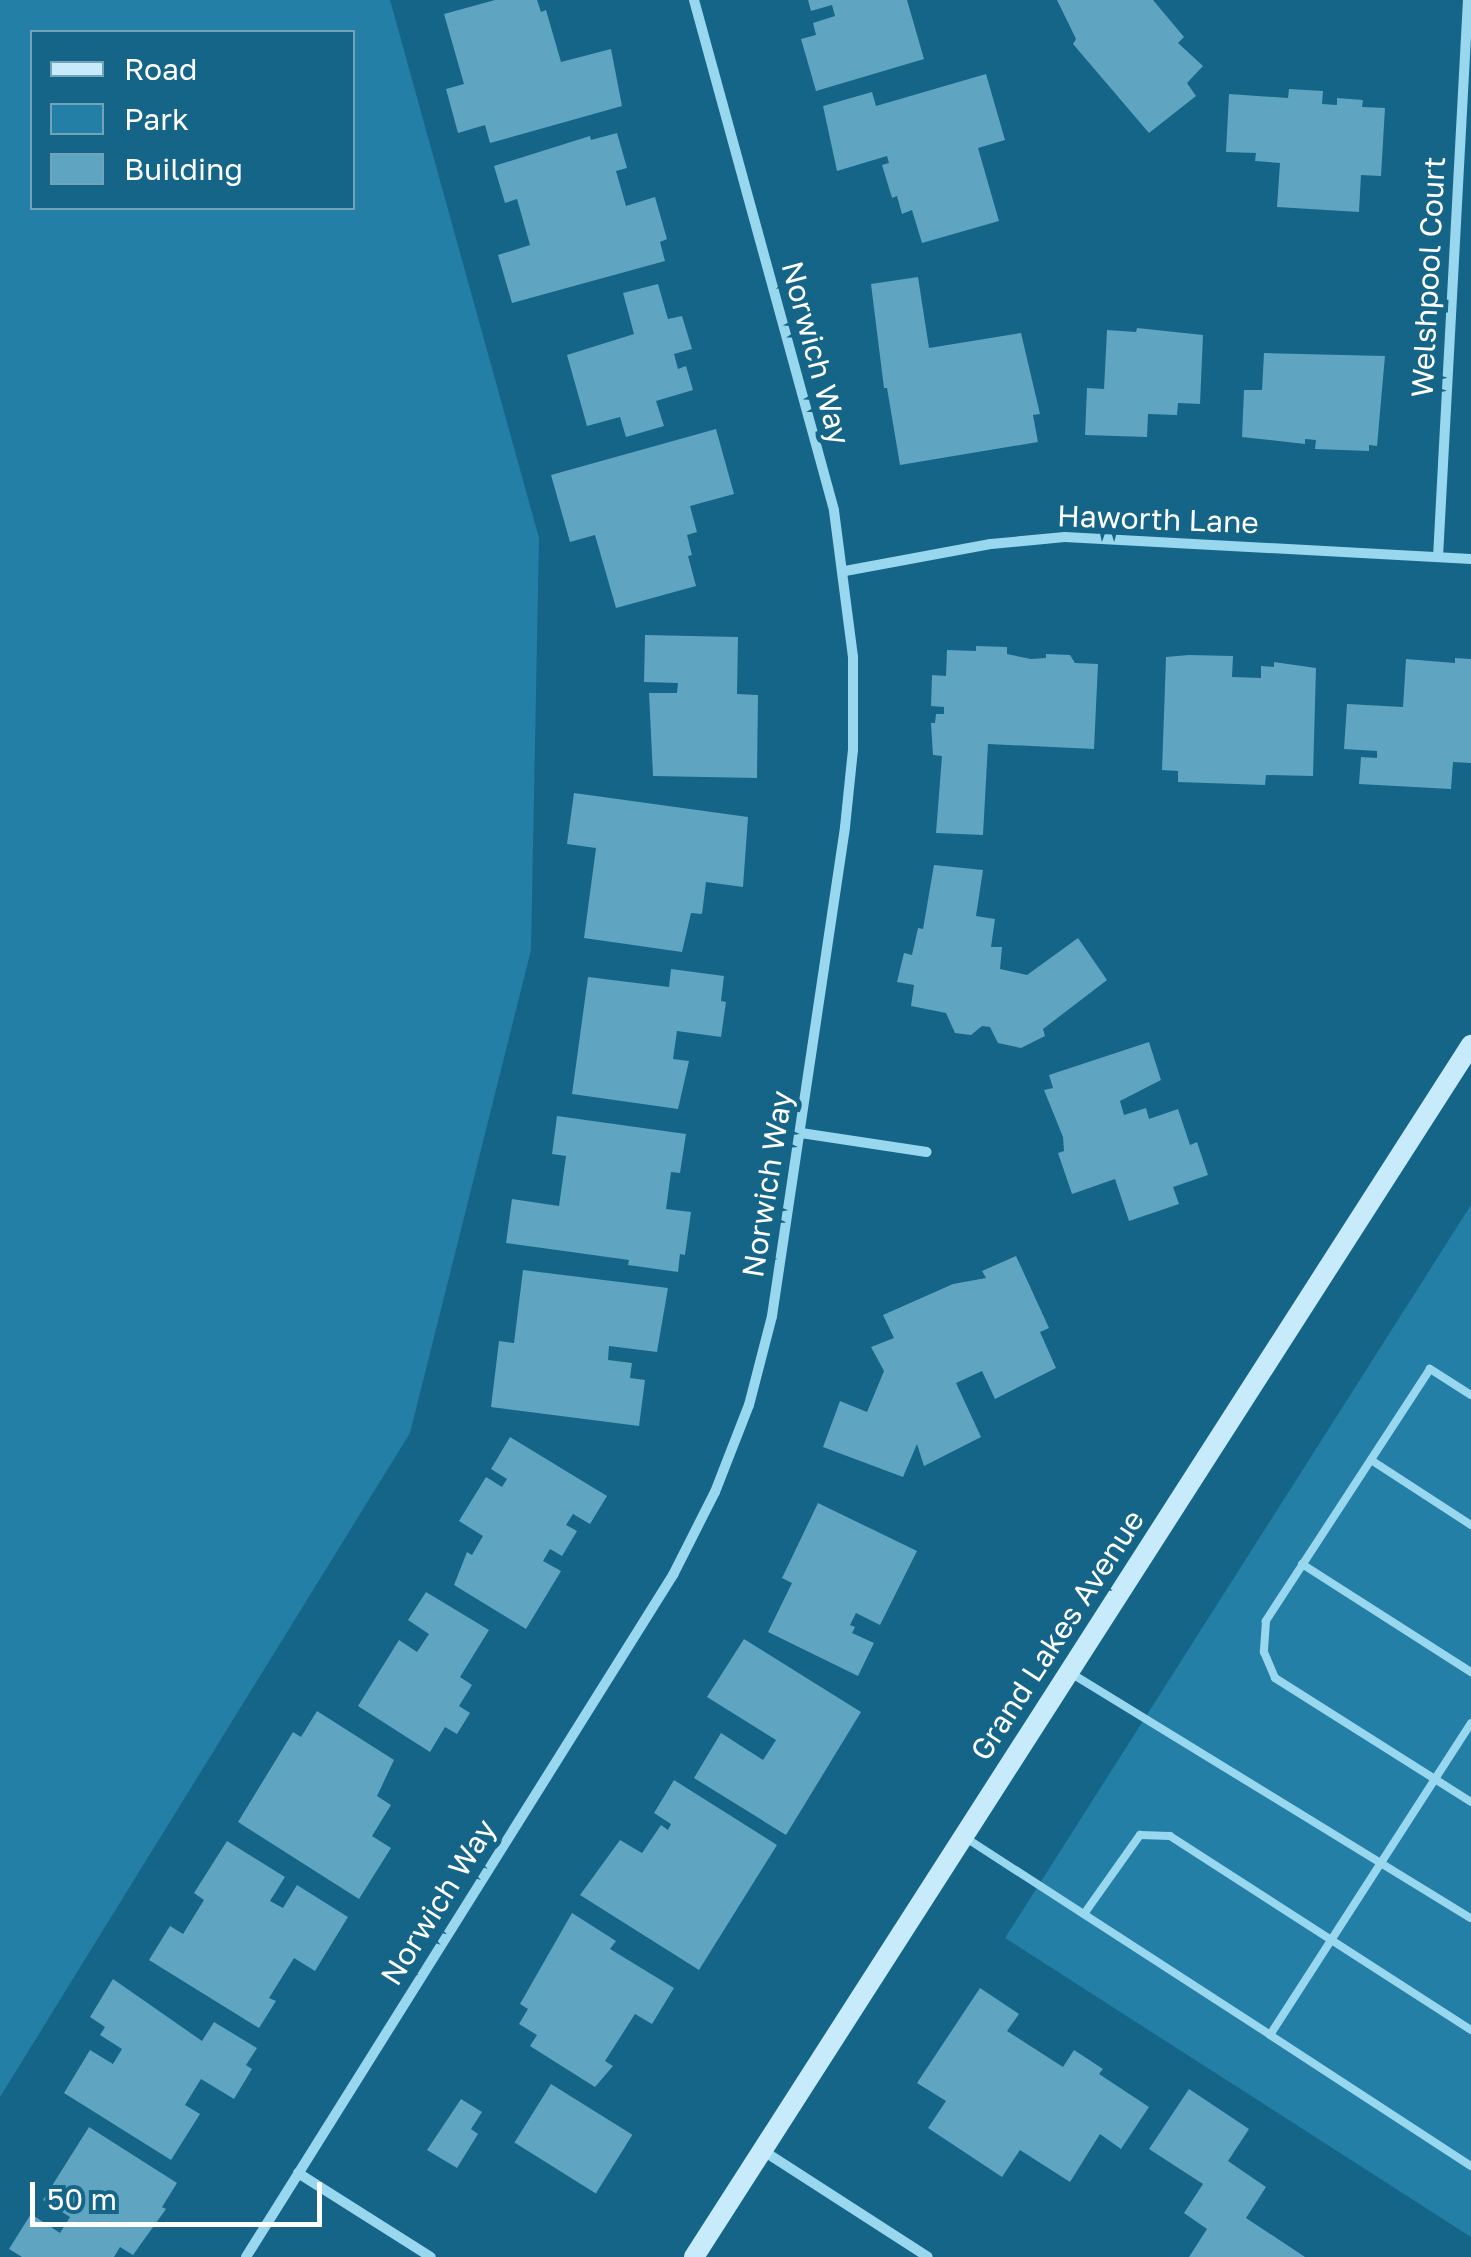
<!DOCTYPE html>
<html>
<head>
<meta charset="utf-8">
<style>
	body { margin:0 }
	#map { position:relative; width:1471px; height:2257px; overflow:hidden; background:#146588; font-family:"Golos Text",sans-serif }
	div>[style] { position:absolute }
	.green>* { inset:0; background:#237fa6 }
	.building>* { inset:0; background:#5fa4c0; transform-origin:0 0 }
	.lane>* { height:8px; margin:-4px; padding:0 4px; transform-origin:4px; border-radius:4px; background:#99d7ef }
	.street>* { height:10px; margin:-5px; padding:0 5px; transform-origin:5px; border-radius:5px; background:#99d7ef }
	.secondary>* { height:20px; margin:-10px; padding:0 10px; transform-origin:10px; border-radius:10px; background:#c7ebfb }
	span { translate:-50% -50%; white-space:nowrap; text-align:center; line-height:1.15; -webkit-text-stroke:10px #146588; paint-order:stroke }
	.street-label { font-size:30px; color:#fff }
	.legend { position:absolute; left:30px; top:30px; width:325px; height:180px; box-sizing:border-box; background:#146588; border:2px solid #72a3b8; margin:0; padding:12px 18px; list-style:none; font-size:30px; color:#fff }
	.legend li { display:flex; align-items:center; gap:20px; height:50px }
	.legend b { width:50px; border:2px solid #72a3b8 }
	.scale { position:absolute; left:30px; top:2182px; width:292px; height:45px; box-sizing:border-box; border:5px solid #fff; border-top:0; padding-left:12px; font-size:30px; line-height:35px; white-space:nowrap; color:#fff; -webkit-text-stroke:8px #146588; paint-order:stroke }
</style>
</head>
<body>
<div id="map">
	<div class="green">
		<div style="clip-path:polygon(evenodd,0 0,390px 0,539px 538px,531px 950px,410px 1433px,0 2097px,0 0,352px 32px,352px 208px,32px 208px,32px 32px,352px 32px)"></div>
		<div style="clip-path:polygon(1471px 1205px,1471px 2237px,1005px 1938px)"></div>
	</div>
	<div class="building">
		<div style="clip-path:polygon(495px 0,537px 0,541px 12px,546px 10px,561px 62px,611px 49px,622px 106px,490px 143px,485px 125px,458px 133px,446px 89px,464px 84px,444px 14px)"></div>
		<div style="clip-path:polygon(808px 0,907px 0,924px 59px,816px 91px,801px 39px,816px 35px,813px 23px,835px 16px,832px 5px,811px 11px)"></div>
		<div style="clip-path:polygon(1057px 0,1153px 0,1184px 37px,1178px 43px,1203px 66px,1187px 83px,1196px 96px,1149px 133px,1073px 44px,1076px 39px)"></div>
		<div style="clip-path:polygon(986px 74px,1005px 140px,978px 148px,999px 221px,922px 243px,912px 210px,902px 214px,897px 196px,892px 198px,882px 165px,889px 163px,887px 156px,837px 171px,823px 106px,872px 92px,876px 106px)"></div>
		<div style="clip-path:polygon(1289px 89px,1323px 91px,1322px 104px,1337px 105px,1337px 98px,1363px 100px,1362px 107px,1385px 108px,1381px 176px,1361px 175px,1359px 212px,1277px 207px,1280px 163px,1255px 161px,1256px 153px,1226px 152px,1229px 94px,1288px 98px)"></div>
		<div style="clip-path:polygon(617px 133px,627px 168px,616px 171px,626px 206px,655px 197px,667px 239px,660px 242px,665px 261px,512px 303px,498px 255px,530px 245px,517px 199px,505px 203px,494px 166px,590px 136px,591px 140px)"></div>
		<div style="clip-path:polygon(918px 277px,929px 348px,1021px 333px,1040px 414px,1033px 415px,1038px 442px,900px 465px,887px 388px,884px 388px,871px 284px)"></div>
		<div style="clip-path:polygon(658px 284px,668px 319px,682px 316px,692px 349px,674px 354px,678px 369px,686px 366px,693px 390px,656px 401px,664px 426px,626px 437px,620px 417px,587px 426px,567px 355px,634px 334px,623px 293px)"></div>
		<div style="clip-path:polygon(1137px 328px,1203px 335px,1200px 404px,1178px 403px,1177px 415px,1148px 414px,1147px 437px,1085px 435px,1087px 388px,1104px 389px,1107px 330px,1136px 332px)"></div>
		<div style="clip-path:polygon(1264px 353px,1385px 356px,1377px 446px,1369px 445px,1369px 451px,1315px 449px,1316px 440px,1305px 439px,1305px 444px,1242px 437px,1244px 390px,1262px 390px)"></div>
		<div style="clip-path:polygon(716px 429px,734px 494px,690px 506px,697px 532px,687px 535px,692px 555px,688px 556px,696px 586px,616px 608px,595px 535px,570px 542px,551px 475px)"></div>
		<div style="clip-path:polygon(645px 635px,738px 637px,737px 694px,758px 695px,757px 778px,653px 776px,649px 693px,677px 693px,678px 683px,644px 682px)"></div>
		<div style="clip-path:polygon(976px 646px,1007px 647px,1007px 654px,1031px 659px,1046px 658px,1046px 654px,1070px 655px,1075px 663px,1098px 664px,1094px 749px,988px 744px,983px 835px,936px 833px,942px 756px,933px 755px,931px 723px,935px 723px,936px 714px,944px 714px,944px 707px,931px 706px,932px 675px,946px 676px,947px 650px,976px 651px)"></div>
		<div style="clip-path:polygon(1189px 655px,1233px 656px,1232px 677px,1261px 678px,1261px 666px,1274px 667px,1274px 662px,1316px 668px,1313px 776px,1266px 775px,1265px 785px,1178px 782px,1178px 771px,1162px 770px,1166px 657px)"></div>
		<div style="clip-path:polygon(1455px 658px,1471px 659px,1471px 763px,1453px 762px,1451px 789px,1359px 784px,1361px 757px,1377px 758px,1377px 751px,1344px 749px,1347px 704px,1403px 707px,1406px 659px,1455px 663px)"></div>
		<div style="clip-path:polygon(574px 793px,748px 817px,743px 887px,706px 882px,702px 914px,691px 913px,682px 952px,584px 938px,596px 848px,567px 844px)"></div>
		<div style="clip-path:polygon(934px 865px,983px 870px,976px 916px,995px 919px,991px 947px,1002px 947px,1000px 969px,1027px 975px,1078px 938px,1107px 980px,1043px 1029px,1045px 1036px,1021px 1048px,998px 1043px,990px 1027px,982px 1026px,971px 1035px,955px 1033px,946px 1013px,911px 1006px,914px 985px,897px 982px,904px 953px,912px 955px,918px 928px,923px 929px)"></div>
		<div style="clip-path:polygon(671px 969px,724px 976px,721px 1001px,726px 1002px,721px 1037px,677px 1031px,673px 1059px,689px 1061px,678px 1109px,572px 1094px,588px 977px,669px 987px)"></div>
		<div style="clip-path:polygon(1149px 1042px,1161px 1080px,1120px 1101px,1124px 1115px,1146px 1108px,1149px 1119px,1178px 1109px,1190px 1145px,1197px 1142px,1208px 1175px,1173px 1187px,1179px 1204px,1129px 1221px,1115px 1179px,1072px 1194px,1058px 1153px,1064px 1151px,1063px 1137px,1044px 1090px,1053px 1088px,1049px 1075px)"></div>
		<div style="clip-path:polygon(557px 1116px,686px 1134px,680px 1173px,671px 1172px,666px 1209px,691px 1212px,685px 1255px,680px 1254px,678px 1272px,628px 1265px,629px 1260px,506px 1243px,512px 1199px,559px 1206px,566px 1156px,552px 1154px)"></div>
		<div style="clip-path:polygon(1016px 1256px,1049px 1328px,1040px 1332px,1056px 1368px,995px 1399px,982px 1371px,956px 1383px,981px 1437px,924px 1466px,917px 1444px,903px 1477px,823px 1447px,840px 1401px,867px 1412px,884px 1371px,871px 1347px,894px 1338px,883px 1315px,953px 1284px,986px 1278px,982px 1271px)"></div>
		<div style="clip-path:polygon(523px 1270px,668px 1288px,657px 1352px,609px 1346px,608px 1360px,632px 1363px,630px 1378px,645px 1380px,639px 1426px,491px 1407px,499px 1341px,514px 1343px)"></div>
		<div style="clip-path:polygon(510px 1437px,607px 1496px,590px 1524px,573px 1514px,566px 1525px,577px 1531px,562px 1556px,550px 1549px,543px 1561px,561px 1571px,526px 1629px,454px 1585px,467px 1552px,472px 1555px,483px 1536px,459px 1521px,486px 1477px,502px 1487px,507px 1479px,491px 1469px)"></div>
		<div style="clip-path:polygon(818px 1503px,917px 1551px,880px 1625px,856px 1613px,850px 1625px,855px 1627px,852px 1633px,874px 1643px,858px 1676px,768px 1632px,792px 1583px,782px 1578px)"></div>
		<div style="clip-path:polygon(426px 1592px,489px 1630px,460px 1677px,472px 1685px,459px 1706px,470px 1713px,457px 1734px,445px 1727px,430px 1752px,358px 1706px,399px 1640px,417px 1652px,429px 1634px,408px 1620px)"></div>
		<div style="clip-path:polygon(744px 1639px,861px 1712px,786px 1835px,694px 1778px,721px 1733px,763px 1760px,776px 1740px,707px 1697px)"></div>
		<div style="clip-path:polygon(317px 1711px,394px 1760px,377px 1796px,391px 1805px,372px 1836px,391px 1848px,359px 1899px,238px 1822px,293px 1732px,301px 1737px)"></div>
		<div style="clip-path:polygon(674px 1780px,777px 1845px,699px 1970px,580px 1895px,620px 1840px,642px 1853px,661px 1825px,668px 1830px,671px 1824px,654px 1813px)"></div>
		<div style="clip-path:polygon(227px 1841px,285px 1877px,270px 1901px,283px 1908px,297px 1885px,348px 1917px,315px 1971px,294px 1958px,269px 1998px,276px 2001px,259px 2028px,149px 1960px,170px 1926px,183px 1934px,204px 1900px,194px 1893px)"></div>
		<div style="clip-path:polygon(572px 1913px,616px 1941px,610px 1949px,674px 1988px,652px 2024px,635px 2014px,605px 2061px,613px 2066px,595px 2087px,530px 2046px,537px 2035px,519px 2024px,528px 2009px,520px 2004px)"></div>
		<div style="clip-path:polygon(113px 1979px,202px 2041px,214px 2022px,257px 2048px,246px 2065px,252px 2069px,234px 2099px,201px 2079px,185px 2105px,200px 2114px,171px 2160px,64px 2093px,90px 2050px,113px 2064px,122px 2049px,100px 2035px,105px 2027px,90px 2017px)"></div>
		<div style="clip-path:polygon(980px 1988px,1019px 2014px,1007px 2031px,1063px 2067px,1074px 2050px,1103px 2069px,1099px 2074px,1149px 2107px,1121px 2149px,1100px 2134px,1070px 2182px,1020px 2150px,1002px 2177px,928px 2128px,946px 2101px,917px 2083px)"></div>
		<div style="left:551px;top:2084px;width:96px;height:69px;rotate:32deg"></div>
		<div style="clip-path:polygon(1189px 2089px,1249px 2129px,1228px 2161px,1266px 2187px,1246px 2218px,1305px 2257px,1189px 2257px,1207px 2229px,1184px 2213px,1203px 2184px,1149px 2149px)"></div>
		<div style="clip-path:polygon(461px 2099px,482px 2112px,471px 2129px,478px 2134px,457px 2168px,427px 2150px)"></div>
		<div style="clip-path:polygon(89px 2127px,177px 2183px,162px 2207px,166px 2209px,133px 2255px,120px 2247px,114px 2257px,22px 2257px,9px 2249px,31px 2214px,60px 2233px,70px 2217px,43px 2200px)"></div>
	</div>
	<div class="lane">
		<div style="left:1471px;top:1395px;width:49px;rotate:-147.6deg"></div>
		<div style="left:1430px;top:1369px;width:301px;rotate:123.1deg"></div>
		<div style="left:1266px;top:1621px;width:31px;rotate:94deg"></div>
		<div style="left:1264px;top:1652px;width:28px;rotate:67deg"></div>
		<div style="left:1275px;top:1678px;width:232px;rotate:32.3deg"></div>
		<div style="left:1371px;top:1460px;width:119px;rotate:33deg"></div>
		<div style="left:1302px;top:1564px;width:201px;rotate:32.6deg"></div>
		<div style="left:1069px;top:1672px;width:471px;rotate:31.5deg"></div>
		<div style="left:966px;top:1838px;width:362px;rotate:32.9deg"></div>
		<div style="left:1270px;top:2035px;width:371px;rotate:-57.2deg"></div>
		<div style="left:1084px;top:1914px;width:97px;rotate:-54.7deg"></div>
		<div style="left:1140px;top:1835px;width:30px;rotate:2deg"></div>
		<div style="left:1170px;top:1836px;width:358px;rotate:32.8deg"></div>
		<div style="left:1270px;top:2035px;width:240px;rotate:33.1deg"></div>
	</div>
	<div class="street">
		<div style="left:1438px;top:557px;width:558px;rotate:-86.92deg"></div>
		<div style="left:845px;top:571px;width:148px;rotate:-10.5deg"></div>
		<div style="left:991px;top:544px;width:74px;rotate:-5.4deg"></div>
		<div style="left:1065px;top:537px;width:407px;rotate:3.1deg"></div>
		<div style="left:801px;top:1133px;width:127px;rotate:8.6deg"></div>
		<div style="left:762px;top:2150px;width:197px;rotate:32.8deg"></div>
		<div style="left:298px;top:2173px;width:157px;rotate:32.3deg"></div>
		<div style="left:246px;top:2257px;width:805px;rotate:-57.95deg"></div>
		<div style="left:673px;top:1575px;width:93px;rotate:-63.2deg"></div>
		<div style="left:715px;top:1492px;width:93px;rotate:-68.7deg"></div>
		<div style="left:749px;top:1405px;width:92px;rotate:-75.5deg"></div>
		<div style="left:772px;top:1316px;width:494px;rotate:-81.5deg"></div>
		<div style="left:845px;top:827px;width:77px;rotate:-84.1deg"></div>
		<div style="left:853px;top:750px;width:93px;rotate:-90deg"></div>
		<div style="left:853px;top:657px;width:148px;rotate:-97.4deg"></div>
		<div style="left:834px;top:510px;width:529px;rotate:-105.35deg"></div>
	</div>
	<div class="secondary">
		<div style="left:694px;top:2257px;width:1440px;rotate:-57.34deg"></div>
	</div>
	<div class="street-label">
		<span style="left:1428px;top:277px;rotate:-87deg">Welshpool Court</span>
		<span style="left:816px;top:353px;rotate:75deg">Norwich Way</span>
		<span style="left:1158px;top:519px;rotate:2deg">Haworth Lane</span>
		<span style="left:767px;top:1184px;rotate:-81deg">Norwich Way</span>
		<span style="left:1057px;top:1635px;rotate:-57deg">Grand Lakes Avenue</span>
		<span style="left:438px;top:1902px;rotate:-58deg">Norwich Way</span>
	</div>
	<ul class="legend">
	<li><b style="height:12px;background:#c7ebfb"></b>Road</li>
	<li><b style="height:28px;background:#237fa6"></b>Park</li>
	<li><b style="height:28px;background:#5fa4c0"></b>Building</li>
	</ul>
	<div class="scale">50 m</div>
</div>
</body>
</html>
